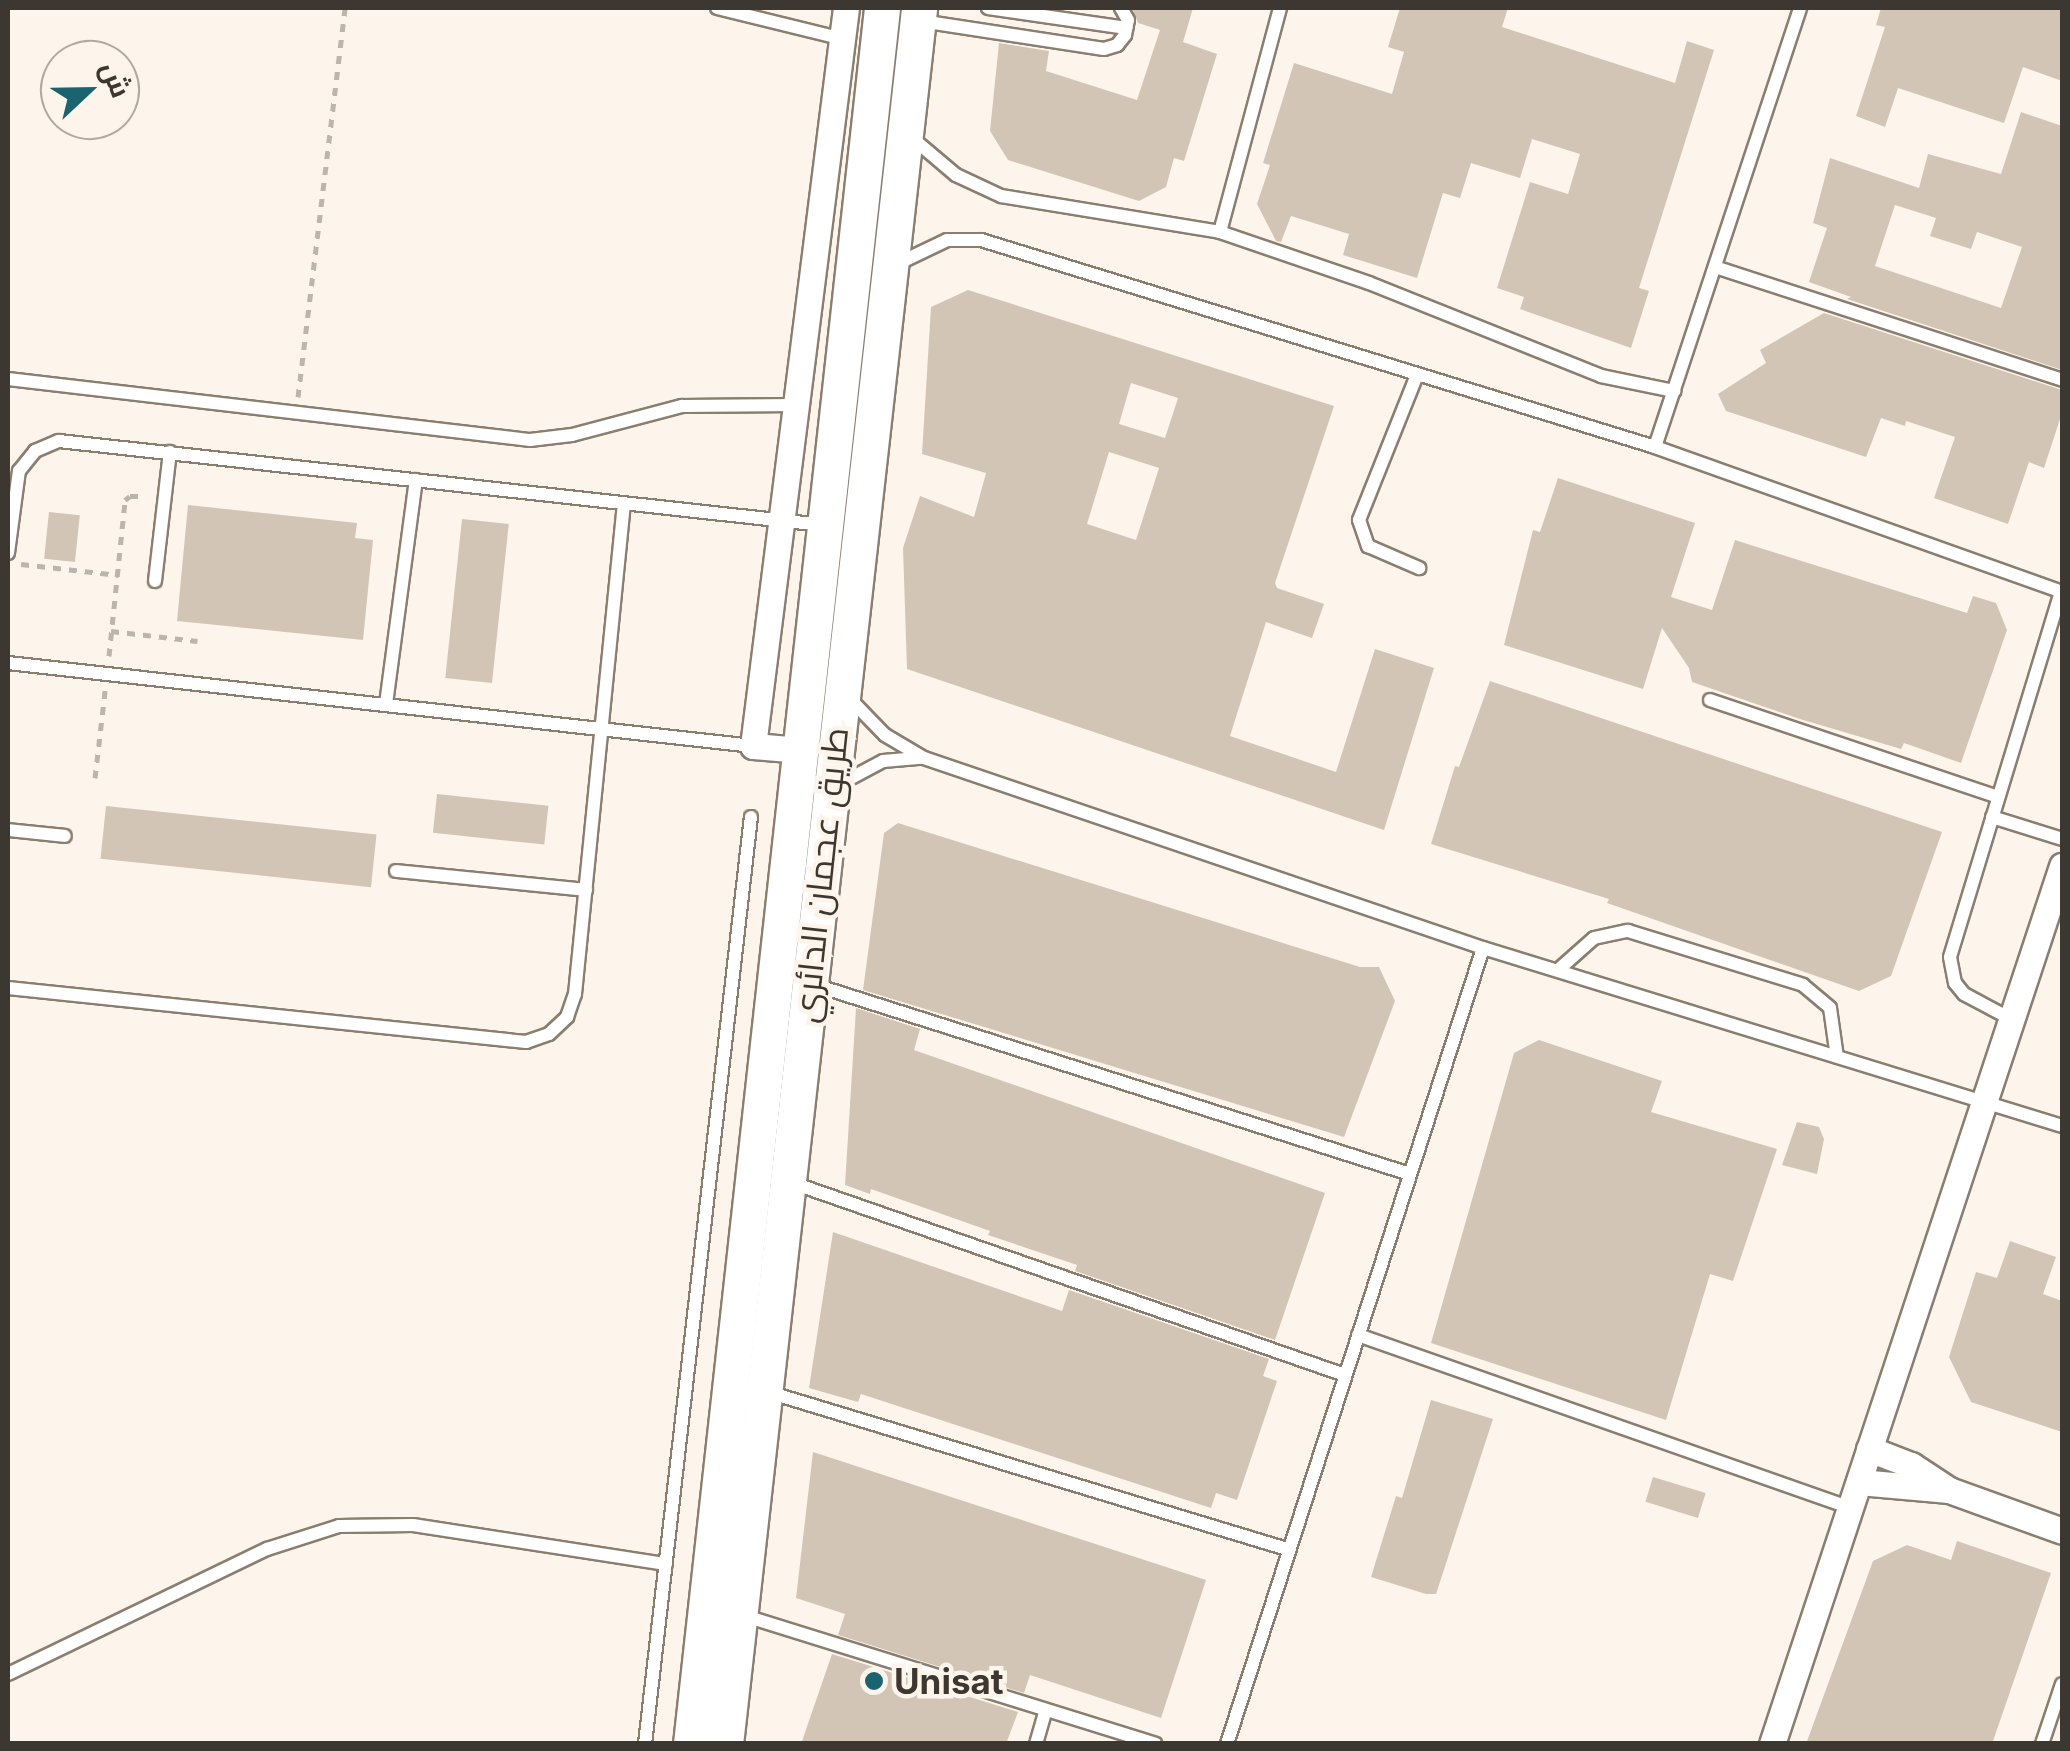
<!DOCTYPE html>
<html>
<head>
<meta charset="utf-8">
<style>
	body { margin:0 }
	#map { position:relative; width:2070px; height:1751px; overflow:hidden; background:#fdf5eb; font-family:Inter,Cairo,sans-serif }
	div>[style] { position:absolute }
	.building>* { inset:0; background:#d2c5b6; transform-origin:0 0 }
	.path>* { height:5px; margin-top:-2.5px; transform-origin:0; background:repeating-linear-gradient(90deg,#bcb5ad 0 8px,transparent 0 16px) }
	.roads { filter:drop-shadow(2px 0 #8a7e70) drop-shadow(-2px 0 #8a7e70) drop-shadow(0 2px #8a7e70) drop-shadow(0 -2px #8a7e70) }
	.service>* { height:12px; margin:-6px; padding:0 6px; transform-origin:6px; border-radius:6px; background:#fff }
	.minor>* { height:25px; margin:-12.5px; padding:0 12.5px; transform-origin:12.5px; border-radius:12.5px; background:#fff }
	.secondary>* { height:35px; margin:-17.5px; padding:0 17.5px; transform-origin:17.5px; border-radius:17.5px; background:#fff }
	.dots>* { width:28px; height:28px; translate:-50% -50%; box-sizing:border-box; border:5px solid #fdf5eb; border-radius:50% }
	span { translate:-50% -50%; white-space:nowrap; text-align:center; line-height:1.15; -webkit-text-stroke:9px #fdf5eb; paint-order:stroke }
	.street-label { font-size:35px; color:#3c3731 }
	.poi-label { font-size:35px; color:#3c3731; font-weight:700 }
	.left { translate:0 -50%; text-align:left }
	.frame { position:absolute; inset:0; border:10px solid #3c3731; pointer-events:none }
	.north { position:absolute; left:40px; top:40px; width:100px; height:100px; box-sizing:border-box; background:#fdf5eb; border:2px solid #b0a9a1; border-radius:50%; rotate:68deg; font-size:28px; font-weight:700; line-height:40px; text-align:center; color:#3c3731 }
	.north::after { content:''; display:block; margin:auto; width:35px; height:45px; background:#19646f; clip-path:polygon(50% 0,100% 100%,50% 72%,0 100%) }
</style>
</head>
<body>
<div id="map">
	<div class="building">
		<div style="clip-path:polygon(1132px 8px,1193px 8px,1183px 42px,1217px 54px,1184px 161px,1174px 158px,1166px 187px,1139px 201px,1008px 160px,990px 131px,999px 43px,1049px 51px,1046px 71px,1137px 100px,1160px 30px,1138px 23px)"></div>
		<div style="clip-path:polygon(1400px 8px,1508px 8px,1502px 27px,1675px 83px,1687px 41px,1714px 50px,1639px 288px,1649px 291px,1631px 348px,1520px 309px,1524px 297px,1497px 288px,1530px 182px,1568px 194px,1580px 154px,1532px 139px,1520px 178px,1471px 163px,1460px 198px,1443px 193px,1417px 278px,1343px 255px,1349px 234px,1291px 216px,1281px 242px,1276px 241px,1257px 204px,1270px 165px,1263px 163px,1294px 63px,1392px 94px,1404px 52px,1388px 47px)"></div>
		<div style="clip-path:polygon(1881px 8px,2062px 8px,2062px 81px,2023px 67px,2004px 123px,1898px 88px,1885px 127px,1856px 116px,1885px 27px,1876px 25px)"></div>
		<div style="clip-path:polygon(evenodd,2021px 112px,2062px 126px,2062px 370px,1847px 299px,1851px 297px,1809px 282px,1827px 228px,1813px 223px,1830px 158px,1919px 188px,1928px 154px,2001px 174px,2021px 112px,1895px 205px,1936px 218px,1930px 236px,1971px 249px,1977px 232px,2022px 247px,2001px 308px,1875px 266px,1895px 205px)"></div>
		<div style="clip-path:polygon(evenodd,968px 290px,1334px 406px,1275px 583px,1277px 588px,1324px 604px,1312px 638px,1266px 622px,1230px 736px,1336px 772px,1375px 649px,1434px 668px,1384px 830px,907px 669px,903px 548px,920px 496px,974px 517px,986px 473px,922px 454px,931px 307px,968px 290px,1131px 383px,1178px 398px,1165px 438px,1119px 424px,1131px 383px,968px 290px,1109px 452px,1159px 468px,1136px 540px,1087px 524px,1109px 452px)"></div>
		<div style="clip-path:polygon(1824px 313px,2062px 390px,2062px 413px,2044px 468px,2029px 462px,2008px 524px,1934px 498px,1955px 437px,1906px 421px,1905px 426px,1881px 418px,1866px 457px,1726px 411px,1718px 394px,1766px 363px,1760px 350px)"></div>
		<div style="clip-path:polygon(1558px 478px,1695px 523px,1671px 597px,1712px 610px,1735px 540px,1967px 613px,1973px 596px,1996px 603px,2007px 630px,1961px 763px,1904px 743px,1901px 749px,1800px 719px,1692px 682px,1689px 668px,1662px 628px,1643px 689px,1504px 645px,1533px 530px,1540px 532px)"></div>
		<div style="clip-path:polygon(188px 505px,357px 523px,355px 538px,373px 540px,363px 640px,177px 621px)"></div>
		<div style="left:49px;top:512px;width:31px;height:47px;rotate:6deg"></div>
		<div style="left:462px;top:519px;width:47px;height:160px;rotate:6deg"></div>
		<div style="clip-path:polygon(1490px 681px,1942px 832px,1891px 976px,1859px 991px,1607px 903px,1609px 899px,1431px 844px,1455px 766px,1459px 767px)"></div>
		<div style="left:437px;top:794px;width:112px;height:39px;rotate:6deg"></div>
		<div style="left:106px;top:806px;width:272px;height:53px;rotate:6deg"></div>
		<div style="clip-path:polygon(898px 823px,1360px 967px,1379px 967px,1395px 1001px,1344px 1137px,863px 990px,884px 833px)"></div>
		<div style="clip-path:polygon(856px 1008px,920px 1029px,914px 1050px,1325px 1193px,1275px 1340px,1075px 1271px,1077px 1265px,988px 1235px,990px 1231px,871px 1189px,870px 1194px,845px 1185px)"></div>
		<div style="clip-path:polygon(1539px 1040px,1662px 1081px,1651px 1112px,1777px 1149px,1733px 1281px,1710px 1274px,1666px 1420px,1431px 1343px,1514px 1053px)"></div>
		<div style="clip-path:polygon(1797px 1122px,1819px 1127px,1824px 1139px,1817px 1174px,1782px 1165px)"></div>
		<div style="clip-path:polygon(833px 1232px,1062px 1311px,1069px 1290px,1269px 1359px,1263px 1376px,1277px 1381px,1237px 1500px,1216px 1493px,1211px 1508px,861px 1394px,858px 1402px,809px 1388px)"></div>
		<div style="clip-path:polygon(2010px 1241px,2056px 1257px,2043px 1294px,2062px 1301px,2062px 1432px,1971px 1402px,1949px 1357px,1976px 1272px,1997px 1278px)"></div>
		<div style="clip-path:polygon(1431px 1400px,1493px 1419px,1436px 1594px,1426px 1594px,1371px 1577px,1396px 1496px,1402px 1498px)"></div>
		<div style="clip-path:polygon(813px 1452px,1206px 1580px,1161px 1718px,1030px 1675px,1024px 1693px,838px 1635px,845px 1614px,796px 1598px)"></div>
		<div style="left:1653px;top:1477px;width:55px;height:26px;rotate:17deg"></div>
		<div style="clip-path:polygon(1957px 1541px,2051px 1573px,1992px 1744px,1806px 1744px,1873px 1561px,1907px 1545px,1951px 1560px)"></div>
		<div style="clip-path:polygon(832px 1654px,1018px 1712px,1006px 1744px,801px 1744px)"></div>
	</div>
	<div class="path">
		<div style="left:298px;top:397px;width:392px;rotate:-83.1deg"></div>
		<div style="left:21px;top:564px;width:98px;rotate:6.5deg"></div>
		<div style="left:111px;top:631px;width:87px;rotate:6.6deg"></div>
		<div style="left:109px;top:656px;width:157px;rotate:-84.1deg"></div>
		<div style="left:125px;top:500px;width:6px;rotate:-39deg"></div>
		<div style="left:130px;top:496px;width:16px"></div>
		<div style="left:95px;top:778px;width:88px;rotate:-83.4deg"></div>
	</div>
	<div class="roads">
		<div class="service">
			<div style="left:717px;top:8px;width:130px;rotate:13.8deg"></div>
			<div style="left:988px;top:8px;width:140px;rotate:8.2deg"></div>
			<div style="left:921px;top:21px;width:185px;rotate:8.7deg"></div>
			<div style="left:1104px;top:49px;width:14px;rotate:-17deg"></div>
			<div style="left:1117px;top:45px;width:13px;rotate:-51deg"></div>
			<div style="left:1125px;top:35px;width:15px;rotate:-79deg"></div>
			<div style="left:1128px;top:20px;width:14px;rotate:-120deg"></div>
			<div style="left:911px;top:137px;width:59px;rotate:40.2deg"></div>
			<div style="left:956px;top:175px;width:50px;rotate:25deg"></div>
			<div style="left:1001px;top:196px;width:222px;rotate:9.3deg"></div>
			<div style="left:1220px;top:232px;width:157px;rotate:18.9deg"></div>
			<div style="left:1369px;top:283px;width:250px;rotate:21.8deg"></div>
			<div style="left:1601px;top:376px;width:75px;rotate:11.6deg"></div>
			<div style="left:1220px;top:232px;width:232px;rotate:-75deg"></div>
			<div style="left:897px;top:264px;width:55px;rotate:-25.6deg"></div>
			<div style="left:947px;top:240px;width:34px"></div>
			<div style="left:981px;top:240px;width:705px;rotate:17.07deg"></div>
			<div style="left:1655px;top:447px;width:432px;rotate:19.6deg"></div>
			<div style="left:1715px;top:267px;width:365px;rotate:18deg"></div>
			<div style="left:1417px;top:375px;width:156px;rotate:111.8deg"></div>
			<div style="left:1359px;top:520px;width:28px;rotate:71deg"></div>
			<div style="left:1368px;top:546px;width:56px;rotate:23.3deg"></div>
			<div style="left:8px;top:379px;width:526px;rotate:6.67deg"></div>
			<div style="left:530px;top:440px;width:42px;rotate:-6.8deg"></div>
			<div style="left:572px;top:435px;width:114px;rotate:-14.8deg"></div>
			<div style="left:682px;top:406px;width:114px;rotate:-0.5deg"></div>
			<div style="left:1655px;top:447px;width:462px;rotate:-71.7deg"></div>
			<div style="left:8px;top:553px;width:83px;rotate:-82.4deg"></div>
			<div style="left:19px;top:471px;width:26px;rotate:-51deg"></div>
			<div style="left:35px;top:451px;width:26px;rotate:-23deg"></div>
			<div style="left:59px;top:441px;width:768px;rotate:6.28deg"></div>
			<div style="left:155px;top:581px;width:130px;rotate:-83.4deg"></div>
			<div style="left:8px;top:663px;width:750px;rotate:6.36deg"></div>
			<div style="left:850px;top:699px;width:50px;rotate:45.8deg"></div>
			<div style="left:885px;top:735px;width:45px;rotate:30.5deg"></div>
			<div style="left:924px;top:758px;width:590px;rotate:18.77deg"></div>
			<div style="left:1483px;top:948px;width:606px;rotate:17.09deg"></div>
			<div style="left:1710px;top:700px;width:304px;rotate:18.6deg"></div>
			<div style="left:386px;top:704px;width:226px;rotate:-82.4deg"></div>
			<div style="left:838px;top:785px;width:51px;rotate:-28.1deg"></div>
			<div style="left:883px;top:761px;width:38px;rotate:-5deg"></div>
			<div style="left:1992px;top:817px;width:73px;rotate:17.4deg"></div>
			<div style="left:8px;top:830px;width:57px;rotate:6deg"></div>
			<div style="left:396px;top:871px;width:191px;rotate:5.7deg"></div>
			<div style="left:1558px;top:970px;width:48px;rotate:-41.6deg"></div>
			<div style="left:1594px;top:938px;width:35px;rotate:-12deg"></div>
			<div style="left:1628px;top:931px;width:183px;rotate:17.1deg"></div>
			<div style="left:1803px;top:985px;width:35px;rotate:40deg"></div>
			<div style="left:1830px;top:1008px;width:49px;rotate:81.9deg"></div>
			<div style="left:812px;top:984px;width:627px;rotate:17.63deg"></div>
			<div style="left:8px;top:988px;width:521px;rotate:5.95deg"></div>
			<div style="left:526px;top:1042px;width:24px;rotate:-19deg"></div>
			<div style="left:549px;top:1034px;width:25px;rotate:-43deg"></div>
			<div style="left:567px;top:1017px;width:24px;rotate:-71deg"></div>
			<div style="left:575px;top:994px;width:493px;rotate:-84.3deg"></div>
			<div style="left:2011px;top:1019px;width:53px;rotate:-152deg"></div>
			<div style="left:1964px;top:994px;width:14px;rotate:-129deg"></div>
			<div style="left:1955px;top:983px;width:26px;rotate:-101deg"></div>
			<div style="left:1950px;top:957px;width:382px;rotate:-73.1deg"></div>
			<div style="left:790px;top:1182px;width:588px;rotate:19.18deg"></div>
			<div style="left:1358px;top:1335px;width:522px;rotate:19.34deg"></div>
			<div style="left:768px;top:1392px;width:542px;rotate:16.83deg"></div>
			<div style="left:742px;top:1615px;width:433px;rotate:17.3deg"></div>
			<div style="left:8px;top:1674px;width:288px;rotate:-25.8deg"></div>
			<div style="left:267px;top:1549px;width:76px;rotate:-17.7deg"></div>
			<div style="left:339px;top:1526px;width:74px;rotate:-0.8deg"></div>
			<div style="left:413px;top:1525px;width:256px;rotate:8.8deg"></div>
			<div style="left:645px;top:1744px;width:933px;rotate:-83.48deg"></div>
			<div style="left:1036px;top:1744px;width:35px;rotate:-74deg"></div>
			<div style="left:1227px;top:1744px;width:836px;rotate:-72.17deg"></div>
			<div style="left:2042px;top:1744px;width:63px;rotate:-71.6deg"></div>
		</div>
		<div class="minor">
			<div style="left:801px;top:750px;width:48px;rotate:-175.2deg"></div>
			<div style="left:753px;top:746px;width:744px;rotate:-82.82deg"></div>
			<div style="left:1869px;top:1449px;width:45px;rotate:20.9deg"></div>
			<div style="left:1911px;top:1465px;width:45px;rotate:33.3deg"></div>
			<div style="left:1949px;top:1490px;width:120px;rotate:19.9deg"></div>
			<div style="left:1859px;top:1482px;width:90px;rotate:5.1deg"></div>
			<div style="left:1772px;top:1744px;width:925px;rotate:-71.72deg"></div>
		</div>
		<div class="secondary">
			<div style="left:691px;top:1744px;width:1746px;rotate:-83.72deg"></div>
			<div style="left:725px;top:1744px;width:1747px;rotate:-83.62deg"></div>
		</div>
	</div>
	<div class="dots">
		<div style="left:874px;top:1681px;background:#19646f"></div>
	</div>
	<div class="street-label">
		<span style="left:820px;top:875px;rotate:-84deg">طريق عجمان الدائري</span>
	</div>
	<div class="poi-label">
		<span class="left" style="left:894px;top:1681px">Unisat</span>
	</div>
	<div class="frame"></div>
	<div class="north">ش</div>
</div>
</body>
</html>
